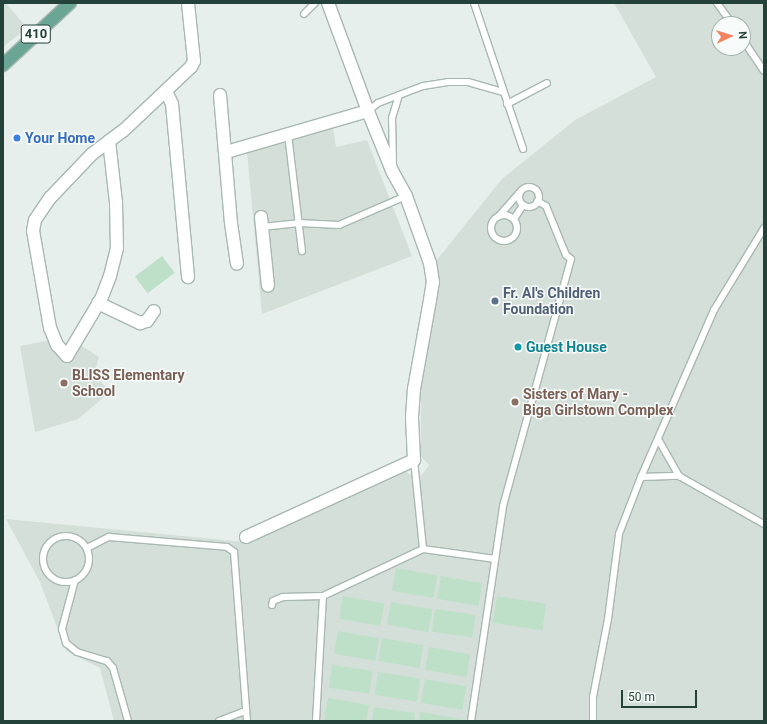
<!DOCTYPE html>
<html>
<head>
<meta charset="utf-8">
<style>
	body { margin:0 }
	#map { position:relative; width:767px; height:724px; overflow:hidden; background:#e6efeb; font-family:Roboto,sans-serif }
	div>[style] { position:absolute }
	.built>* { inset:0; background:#d4dfda }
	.green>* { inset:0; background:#bfe0c8; transform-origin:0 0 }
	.roads { filter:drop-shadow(1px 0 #a8b8b2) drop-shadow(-1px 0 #a8b8b2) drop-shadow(0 1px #a8b8b2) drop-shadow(0 -1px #a8b8b2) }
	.lane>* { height:6px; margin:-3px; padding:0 3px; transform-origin:3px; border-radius:3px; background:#fff }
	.lane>.ring { margin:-3px; padding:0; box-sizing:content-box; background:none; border:6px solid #fff; border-radius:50% }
	.street>* { height:12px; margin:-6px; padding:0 6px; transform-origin:6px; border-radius:6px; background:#fff }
	.primary>* { height:12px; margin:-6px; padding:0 6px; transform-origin:6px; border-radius:6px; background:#6aa596 }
	.dots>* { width:11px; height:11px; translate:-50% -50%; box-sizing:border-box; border:2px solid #f7fbf9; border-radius:50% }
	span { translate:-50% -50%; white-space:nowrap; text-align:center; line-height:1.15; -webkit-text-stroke:3px #f7fbf9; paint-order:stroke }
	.shield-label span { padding:1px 3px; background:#f7fbf9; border:1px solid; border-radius:3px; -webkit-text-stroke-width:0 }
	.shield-label { font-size:13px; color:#24423a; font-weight:700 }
	.shop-label { font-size:14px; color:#366cbe; font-weight:700 }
	.left { translate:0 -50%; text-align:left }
	.service-label { font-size:14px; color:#4e5e75; font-weight:700 }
	.culture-label { font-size:14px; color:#0d838f; font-weight:700 }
	.education-label { font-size:14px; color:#785e54; font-weight:700 }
	.frame { position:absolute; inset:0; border:4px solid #24423a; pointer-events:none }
	.north { position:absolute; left:711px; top:16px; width:40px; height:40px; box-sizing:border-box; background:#f7fbf9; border:1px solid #a3b1ad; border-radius:50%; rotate:86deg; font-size:11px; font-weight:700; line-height:16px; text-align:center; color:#24423a }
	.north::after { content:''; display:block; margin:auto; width:14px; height:18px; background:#f4845f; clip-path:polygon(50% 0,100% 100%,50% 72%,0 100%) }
	.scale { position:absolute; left:621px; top:690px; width:76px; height:18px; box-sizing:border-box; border:2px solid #24423a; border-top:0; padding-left:5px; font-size:12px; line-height:14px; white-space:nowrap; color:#24423a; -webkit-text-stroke:3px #f7fbf9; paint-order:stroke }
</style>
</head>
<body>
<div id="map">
	<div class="built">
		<div style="clip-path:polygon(3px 3px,6px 3px,27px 28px,3px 47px)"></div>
		<div style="clip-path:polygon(evenodd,614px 3px,764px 3px,764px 721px,114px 721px,100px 668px,66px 651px,40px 582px,6px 519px,245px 542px,402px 469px,412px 476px,421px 476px,429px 465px,421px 457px,421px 389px,436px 302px,438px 281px,436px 261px,502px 179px,575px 120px,656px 77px,614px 3px,719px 24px,743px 24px,743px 48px,719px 48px,719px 24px)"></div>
		<div style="clip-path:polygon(333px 128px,336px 147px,367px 140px,412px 256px,262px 314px,247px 152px)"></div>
		<div style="clip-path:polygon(50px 340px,67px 358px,79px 344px,99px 357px,94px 374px,110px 392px,78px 419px,35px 432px,20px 346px)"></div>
	</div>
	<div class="green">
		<div style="left:162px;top:256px;width:21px;height:34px;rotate:53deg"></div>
		<div style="left:396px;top:568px;width:42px;height:23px;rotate:10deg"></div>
		<div style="left:441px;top:576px;width:42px;height:23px;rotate:10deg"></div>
		<div style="left:343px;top:596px;width:42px;height:23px;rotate:10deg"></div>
		<div style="left:497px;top:596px;width:50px;height:27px;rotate:9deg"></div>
		<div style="left:391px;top:602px;width:42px;height:23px;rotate:10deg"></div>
		<div style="left:435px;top:609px;width:41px;height:23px;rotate:8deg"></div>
		<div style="left:338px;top:631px;width:42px;height:23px;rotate:10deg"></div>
		<div style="left:382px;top:638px;width:42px;height:23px;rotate:10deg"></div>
		<div style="left:429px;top:647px;width:42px;height:23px;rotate:10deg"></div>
		<div style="left:332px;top:665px;width:41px;height:23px;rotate:8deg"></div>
		<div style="left:378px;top:672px;width:43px;height:23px;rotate:9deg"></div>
		<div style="left:425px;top:679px;width:42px;height:24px;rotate:10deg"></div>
		<div style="clip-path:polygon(328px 698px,369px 705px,366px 721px,324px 721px)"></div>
		<div style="clip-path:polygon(374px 707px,415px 713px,414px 721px,372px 721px)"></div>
		<div style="clip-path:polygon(420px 712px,461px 719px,461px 721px,419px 721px)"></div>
	</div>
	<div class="roads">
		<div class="lane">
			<div style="left:474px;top:3px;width:154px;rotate:71.4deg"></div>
			<div style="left:717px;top:3px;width:26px;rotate:54deg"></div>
			<div style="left:304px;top:14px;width:16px;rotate:-45deg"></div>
			<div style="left:743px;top:40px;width:37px;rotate:56deg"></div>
			<div style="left:507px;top:104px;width:45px;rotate:-27.7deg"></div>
			<div style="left:368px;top:111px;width:13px;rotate:-39deg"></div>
			<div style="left:378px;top:103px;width:48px;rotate:-20.7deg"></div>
			<div style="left:423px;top:86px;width:25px;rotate:-9deg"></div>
			<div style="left:448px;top:82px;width:20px"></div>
			<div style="left:468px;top:82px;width:35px;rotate:16deg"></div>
			<div style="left:288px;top:134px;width:118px;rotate:83.2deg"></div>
			<div style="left:393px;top:164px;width:46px;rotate:-91.2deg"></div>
			<div style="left:392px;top:118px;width:24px;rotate:-73deg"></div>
			<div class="ring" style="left:519px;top:187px;width:14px;height:14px"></div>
			<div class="ring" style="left:491px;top:215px;width:20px;height:20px"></div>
			<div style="left:499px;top:216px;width:30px;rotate:-49deg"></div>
			<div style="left:514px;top:219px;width:17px;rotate:-57deg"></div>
			<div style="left:262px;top:227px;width:37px;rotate:-6deg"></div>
			<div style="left:299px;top:223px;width:40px;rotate:2.9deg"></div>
			<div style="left:339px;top:225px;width:73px;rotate:-23.4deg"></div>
			<div style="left:658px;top:439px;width:43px;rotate:60.4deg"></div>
			<div style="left:414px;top:460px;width:89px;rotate:84.2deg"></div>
			<div style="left:641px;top:477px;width:38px;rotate:-2deg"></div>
			<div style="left:679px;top:476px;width:98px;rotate:29.5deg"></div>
			<div class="ring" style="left:43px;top:536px;width:40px;height:40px"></div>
			<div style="left:87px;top:548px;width:25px;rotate:-27deg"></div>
			<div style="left:109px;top:537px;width:118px;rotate:4.8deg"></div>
			<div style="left:227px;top:547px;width:9px;rotate:36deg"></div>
			<div style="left:234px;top:552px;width:169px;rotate:85.6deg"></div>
			<div style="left:75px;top:580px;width:51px;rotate:104.9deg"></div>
			<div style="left:62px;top:629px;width:15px;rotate:74deg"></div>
			<div style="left:66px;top:643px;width:14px;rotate:39deg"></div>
			<div style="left:77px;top:652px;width:31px;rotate:17deg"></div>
			<div style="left:107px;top:661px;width:9px;rotate:49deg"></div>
			<div style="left:113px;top:668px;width:55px;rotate:74.2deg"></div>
			<div style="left:272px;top:605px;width:4px;rotate:-76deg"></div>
			<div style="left:273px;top:601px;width:11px;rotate:-22deg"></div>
			<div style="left:283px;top:597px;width:40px;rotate:-1.4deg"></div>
			<div style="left:219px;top:721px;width:28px;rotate:-21deg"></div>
			<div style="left:316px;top:721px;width:125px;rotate:-86.8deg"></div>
			<div style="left:323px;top:596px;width:110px;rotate:-25.2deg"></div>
			<div style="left:423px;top:549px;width:73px;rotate:7.9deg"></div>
			<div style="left:471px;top:721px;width:217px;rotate:-81.5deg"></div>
			<div style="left:503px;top:506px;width:256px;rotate:-74.6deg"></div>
			<div style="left:571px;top:259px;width:6px;rotate:-141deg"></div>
			<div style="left:566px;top:255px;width:53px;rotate:-112.2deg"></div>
			<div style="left:546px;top:206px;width:10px;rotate:-151deg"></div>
			<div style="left:593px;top:721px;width:24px;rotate:-90deg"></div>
			<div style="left:593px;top:697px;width:79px;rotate:-79.1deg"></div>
			<div style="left:608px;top:619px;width:86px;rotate:-82.6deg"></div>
			<div style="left:619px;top:534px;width:61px;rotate:-68.9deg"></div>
			<div style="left:641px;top:477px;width:182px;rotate:-66.4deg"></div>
			<div style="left:714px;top:310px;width:96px;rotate:-58.6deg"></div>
		</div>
		<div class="street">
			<div style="left:166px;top:91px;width:14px;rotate:65deg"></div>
			<div style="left:172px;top:104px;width:174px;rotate:84.7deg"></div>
			<div style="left:220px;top:95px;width:128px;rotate:85.1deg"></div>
			<div style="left:231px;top:223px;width:41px;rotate:81.7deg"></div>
			<div style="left:109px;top:141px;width:61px;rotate:83.5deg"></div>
			<div style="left:116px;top:202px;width:46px;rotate:88.8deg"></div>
			<div style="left:117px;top:248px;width:29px;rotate:104deg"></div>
			<div style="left:110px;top:276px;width:25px;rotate:111deg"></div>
			<div style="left:101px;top:299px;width:66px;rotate:120.8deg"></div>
			<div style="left:67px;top:356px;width:15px;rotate:-132deg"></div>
			<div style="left:57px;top:345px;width:18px;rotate:-112deg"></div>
			<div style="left:50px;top:328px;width:98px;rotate:-99.9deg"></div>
			<div style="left:33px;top:231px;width:11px;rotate:-80deg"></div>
			<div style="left:35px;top:220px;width:27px;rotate:-56deg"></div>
			<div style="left:50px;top:198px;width:61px;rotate:-46.3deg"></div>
			<div style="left:92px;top:154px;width:39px;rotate:-37deg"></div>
			<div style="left:123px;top:131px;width:93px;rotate:-43.3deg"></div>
			<div style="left:191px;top:67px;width:7px;rotate:-63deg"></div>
			<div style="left:194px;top:61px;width:58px;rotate:-95.9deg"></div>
			<div style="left:226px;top:152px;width:148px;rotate:-16.1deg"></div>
			<div style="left:261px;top:217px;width:69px;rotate:84.2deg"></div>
			<div style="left:98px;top:303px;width:47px;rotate:25.5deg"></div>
			<div style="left:140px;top:323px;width:7px;rotate:-16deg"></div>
			<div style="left:147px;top:321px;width:12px;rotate:-55deg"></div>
			<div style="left:246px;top:537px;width:185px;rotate:-24.6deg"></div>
			<div style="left:414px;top:460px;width:43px;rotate:-92.7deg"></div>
			<div style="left:412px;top:417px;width:28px;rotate:-86deg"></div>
			<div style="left:414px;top:389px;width:90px;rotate:-79.8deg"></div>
			<div style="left:430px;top:300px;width:18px;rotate:-81deg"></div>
			<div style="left:433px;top:282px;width:19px;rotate:-99deg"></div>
			<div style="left:430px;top:263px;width:71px;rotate:-109.7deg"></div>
			<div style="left:406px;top:196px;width:26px;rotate:-119deg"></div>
			<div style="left:393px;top:173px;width:67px;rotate:-112deg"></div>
			<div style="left:368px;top:111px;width:115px;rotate:-110.3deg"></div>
		</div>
		<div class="primary">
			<div style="left:3px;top:65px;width:91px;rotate:-42.8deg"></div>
		</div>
	</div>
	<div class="dots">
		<div style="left:17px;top:138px;background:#3f7fe0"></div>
		<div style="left:495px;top:301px;background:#5c6f8a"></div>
		<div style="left:518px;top:347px;background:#0f9aa8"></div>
		<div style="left:64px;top:383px;background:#8d6e63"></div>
		<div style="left:515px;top:402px;background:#8d6e63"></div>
	</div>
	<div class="shield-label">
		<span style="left:36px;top:34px">410</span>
	</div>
	<div class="shop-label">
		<span class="left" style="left:25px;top:138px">Your Home</span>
	</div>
	<div class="service-label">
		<span class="left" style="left:503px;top:301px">Fr. Al's Children<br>Foundation</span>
	</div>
	<div class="culture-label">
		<span class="left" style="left:526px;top:347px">Guest House</span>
	</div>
	<div class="education-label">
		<span class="left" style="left:72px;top:383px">BLISS Elementary<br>School</span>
		<span class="left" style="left:523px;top:402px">Sisters of Mary -<br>Biga Girlstown Complex</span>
	</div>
	<div class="frame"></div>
	<div class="north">N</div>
	<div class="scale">50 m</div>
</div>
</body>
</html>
